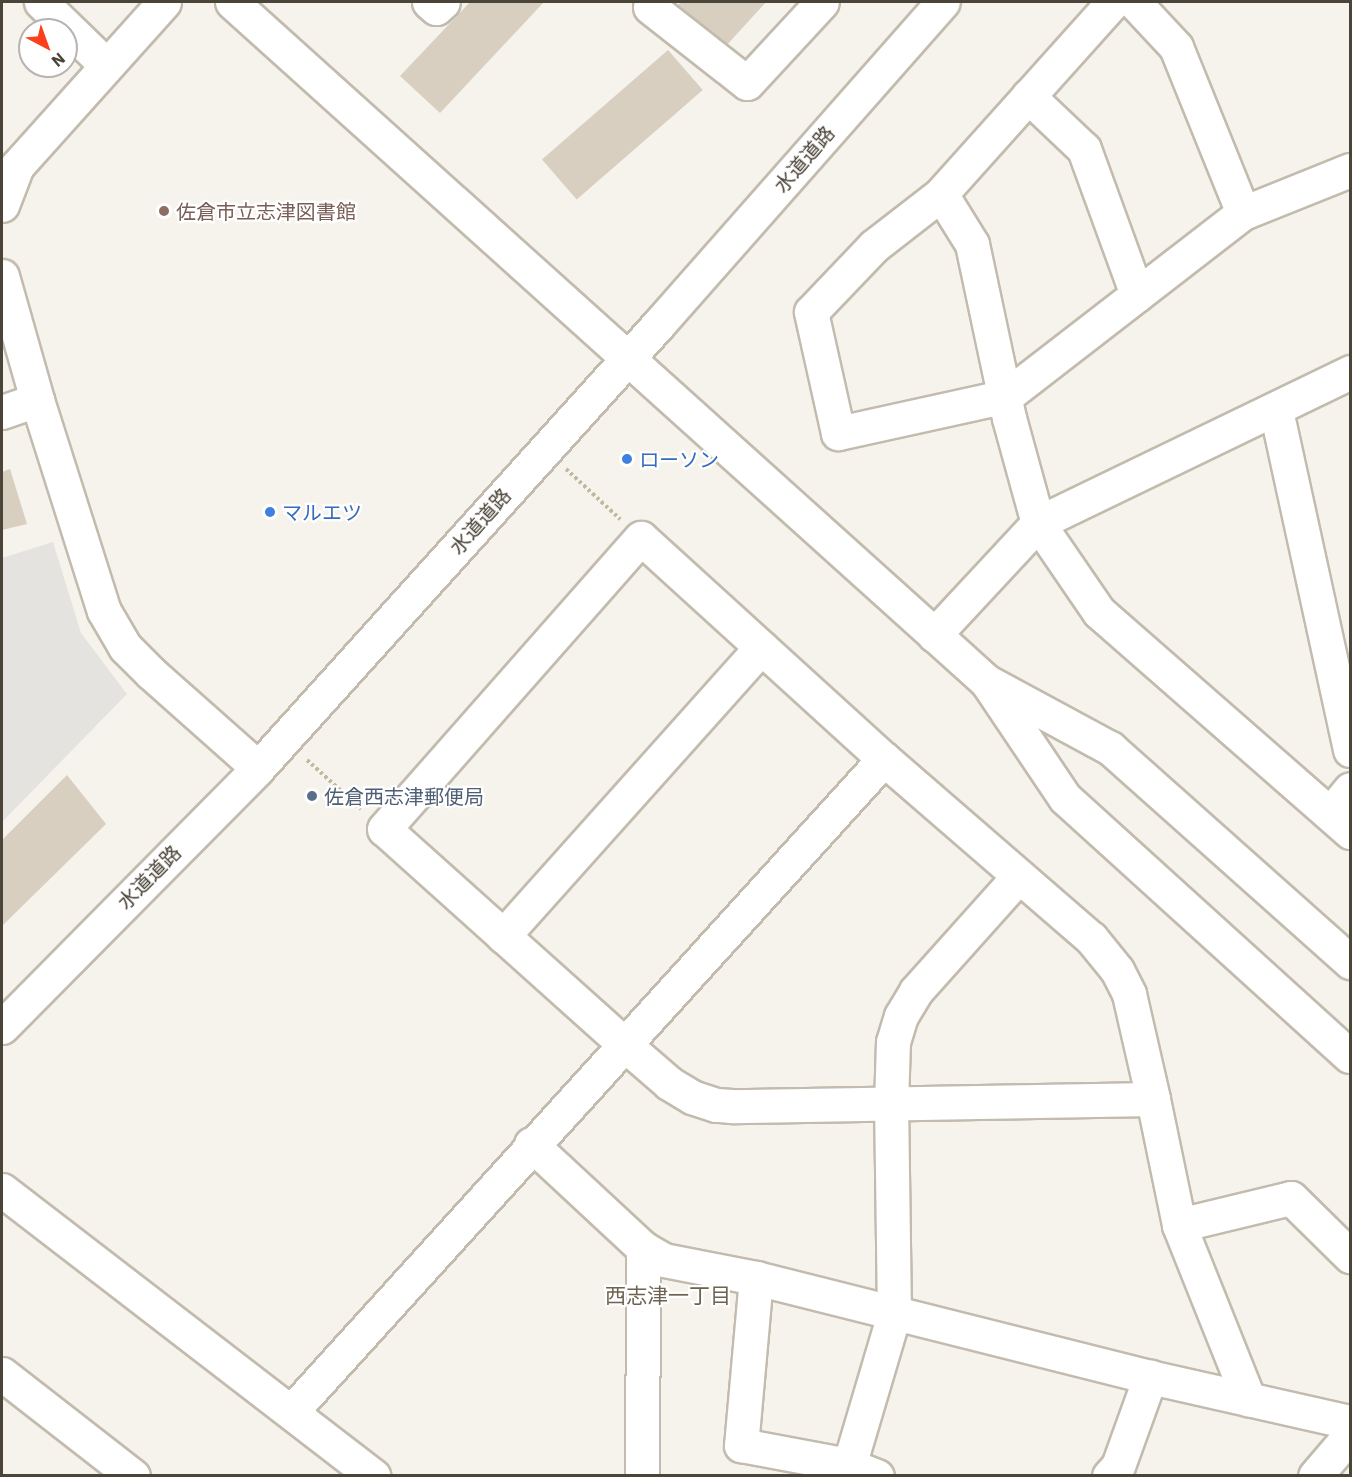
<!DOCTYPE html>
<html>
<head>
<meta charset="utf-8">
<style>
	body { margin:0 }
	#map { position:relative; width:1352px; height:1477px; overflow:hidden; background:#f6f3ec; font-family:"IBM Plex Sans","Noto Sans JP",sans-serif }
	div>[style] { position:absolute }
	.parking>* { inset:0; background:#e5e3e0 }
	.building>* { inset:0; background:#d8cfc1; transform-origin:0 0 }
	.path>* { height:4px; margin-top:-2px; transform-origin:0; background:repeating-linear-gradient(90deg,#c4b79f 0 3px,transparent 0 6px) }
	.roads { filter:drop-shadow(2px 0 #c2bbae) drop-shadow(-2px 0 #c2bbae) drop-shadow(0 2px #c2bbae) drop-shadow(0 -2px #c2bbae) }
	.minor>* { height:33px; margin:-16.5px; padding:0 16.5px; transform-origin:16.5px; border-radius:16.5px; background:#fff }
	.dots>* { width:16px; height:16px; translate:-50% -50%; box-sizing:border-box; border:3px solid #fff; border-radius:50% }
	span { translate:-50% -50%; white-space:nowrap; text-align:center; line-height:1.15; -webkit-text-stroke:4.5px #fff; paint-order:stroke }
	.street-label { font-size:20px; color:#4b4439 }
	.education-label { font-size:20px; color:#785e54 }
	.left { translate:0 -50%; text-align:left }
	.shop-label { font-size:20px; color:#366cbe }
	.service-label { font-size:20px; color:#4e5e75 }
	.neighbourhood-label { font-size:21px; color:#6e6250 }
	.frame { position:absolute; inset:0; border:3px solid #4b4439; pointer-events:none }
	.north { position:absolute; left:18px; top:18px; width:60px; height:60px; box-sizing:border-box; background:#fff; border:2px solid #b7b4b0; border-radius:50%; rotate:139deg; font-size:16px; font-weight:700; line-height:24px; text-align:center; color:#4b4439 }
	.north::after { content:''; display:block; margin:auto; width:21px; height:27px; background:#fc3f1d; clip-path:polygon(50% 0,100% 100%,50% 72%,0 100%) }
</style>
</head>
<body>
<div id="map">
	<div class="parking">
		<div style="clip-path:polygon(53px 542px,81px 633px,127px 694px,2px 822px,2px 558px)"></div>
	</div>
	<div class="building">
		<div style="clip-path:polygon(470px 2px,544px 2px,440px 113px,400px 76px)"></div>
		<div style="clip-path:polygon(681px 2px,766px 2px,725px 47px,678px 5px)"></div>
		<div style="left:668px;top:50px;width:53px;height:167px;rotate:49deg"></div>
		<div style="clip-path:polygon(10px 469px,27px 524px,2px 530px,2px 472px)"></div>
		<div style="clip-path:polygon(67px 775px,106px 824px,2px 926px,2px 840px)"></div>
	</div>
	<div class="path">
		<div style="left:566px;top:469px;width:74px;rotate:42.8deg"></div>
		<div style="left:307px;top:760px;width:73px;rotate:42.2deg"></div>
	</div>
	<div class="roads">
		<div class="minor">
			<div style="left:41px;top:2px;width:91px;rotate:44.1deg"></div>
			<div style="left:232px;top:2px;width:1015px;rotate:42deg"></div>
			<div style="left:986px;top:681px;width:141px;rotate:28.4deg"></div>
			<div style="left:1110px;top:748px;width:322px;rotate:41.7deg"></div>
			<div style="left:429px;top:2px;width:9px;rotate:41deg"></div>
			<div style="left:436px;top:8px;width:9px;rotate:-41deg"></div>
			<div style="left:1113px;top:2px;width:258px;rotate:131.9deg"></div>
			<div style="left:941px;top:194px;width:85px;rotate:142.2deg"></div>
			<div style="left:874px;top:246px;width:91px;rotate:133.7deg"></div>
			<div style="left:811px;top:312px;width:124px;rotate:77.4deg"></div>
			<div style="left:838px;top:433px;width:172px;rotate:-12.4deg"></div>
			<div style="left:1006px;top:396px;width:299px;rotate:-37.7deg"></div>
			<div style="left:1243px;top:213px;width:115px;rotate:-21.9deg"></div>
			<div style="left:1134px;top:2px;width:62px;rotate:47deg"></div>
			<div style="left:1176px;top:47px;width:179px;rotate:68deg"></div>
			<div style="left:650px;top:7px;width:123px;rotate:38.1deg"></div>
			<div style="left:747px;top:83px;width:110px;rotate:-47.2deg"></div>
			<div style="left:1028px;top:96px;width:77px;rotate:43.4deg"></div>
			<div style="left:1084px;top:149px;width:155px;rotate:70deg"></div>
			<div style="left:941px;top:194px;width:59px;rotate:58.2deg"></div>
			<div style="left:972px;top:244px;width:178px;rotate:78deg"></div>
			<div style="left:1009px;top:418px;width:109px;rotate:74.6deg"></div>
			<div style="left:1038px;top:523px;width:108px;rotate:55.6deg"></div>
			<div style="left:1099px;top:612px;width:334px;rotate:41.2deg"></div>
			<div style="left:2px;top:205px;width:42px;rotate:-69deg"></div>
			<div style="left:17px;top:166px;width:220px;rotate:-48.1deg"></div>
			<div style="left:2px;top:276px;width:129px;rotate:74.2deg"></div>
			<div style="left:37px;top:400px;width:221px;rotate:72.4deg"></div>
			<div style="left:104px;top:611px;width:42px;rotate:59.7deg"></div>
			<div style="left:125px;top:647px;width:37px;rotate:45deg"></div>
			<div style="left:151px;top:673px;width:143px;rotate:41.6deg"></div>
			<div style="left:1276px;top:410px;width:348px;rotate:77.7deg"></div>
			<div style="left:2px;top:412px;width:37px;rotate:-19deg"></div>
			<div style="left:934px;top:635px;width:153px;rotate:-47.1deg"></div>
			<div style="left:1038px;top:523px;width:347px;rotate:-25.8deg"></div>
			<div style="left:989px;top:685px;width:136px;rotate:56.1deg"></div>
			<div style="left:1065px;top:798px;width:384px;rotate:42.2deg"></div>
			<div style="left:1330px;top:814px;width:32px;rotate:-51deg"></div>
			<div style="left:503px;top:936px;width:387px;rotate:-48.2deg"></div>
			<div style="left:2px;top:1027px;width:364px;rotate:-45.3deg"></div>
			<div style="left:258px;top:768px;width:595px;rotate:-47.93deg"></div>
			<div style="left:657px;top:326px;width:432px;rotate:-48.6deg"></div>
			<div style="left:1153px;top:1099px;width:421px;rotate:179deg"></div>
			<div style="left:732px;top:1106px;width:16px;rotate:-176deg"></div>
			<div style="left:716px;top:1105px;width:25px;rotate:-162deg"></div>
			<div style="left:692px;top:1097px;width:27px;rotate:-149deg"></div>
			<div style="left:669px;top:1083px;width:60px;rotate:-139.1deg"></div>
			<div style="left:624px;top:1044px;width:322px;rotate:-138.1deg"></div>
			<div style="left:384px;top:829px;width:388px;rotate:-48.6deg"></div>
			<div style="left:641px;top:538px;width:328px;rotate:42.3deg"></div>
			<div style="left:884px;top:759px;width:274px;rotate:40.9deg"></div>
			<div style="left:1091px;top:938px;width:41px;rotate:50.9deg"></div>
			<div style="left:1117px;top:970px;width:27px;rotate:63deg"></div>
			<div style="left:1129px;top:994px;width:108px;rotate:77.1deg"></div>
			<div style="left:1153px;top:1099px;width:129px;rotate:78.3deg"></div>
			<div style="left:1179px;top:1225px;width:188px;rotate:68.2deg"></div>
			<div style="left:531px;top:1144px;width:153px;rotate:42.9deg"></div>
			<div style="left:643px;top:1248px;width:24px;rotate:30deg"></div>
			<div style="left:664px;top:1260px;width:94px;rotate:11.1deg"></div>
			<div style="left:756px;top:1278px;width:406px;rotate:14.1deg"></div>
			<div style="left:1150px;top:1377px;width:205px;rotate:12.7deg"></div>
			<div style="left:2px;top:1190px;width:469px;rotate:37.6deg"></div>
			<div style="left:1179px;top:1225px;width:115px;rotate:-13.6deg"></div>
			<div style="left:1291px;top:1198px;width:83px;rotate:44.5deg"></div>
			<div style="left:756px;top:1278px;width:168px;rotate:95.1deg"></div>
			<div style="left:741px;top:1445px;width:109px;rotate:10.6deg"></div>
			<div style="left:848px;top:1465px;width:31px;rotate:21deg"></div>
			<div style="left:2px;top:1374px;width:166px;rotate:37.9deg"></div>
			<div style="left:291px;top:1412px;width:882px;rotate:-47.76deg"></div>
			<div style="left:642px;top:1476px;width:228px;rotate:-89.7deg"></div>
			<div style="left:846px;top:1476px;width:169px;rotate:-73.5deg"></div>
			<div style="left:894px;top:1314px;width:209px;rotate:-90.8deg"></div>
			<div style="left:891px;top:1105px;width:63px;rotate:-88.2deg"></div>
			<div style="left:893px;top:1042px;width:27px;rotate:-73deg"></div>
			<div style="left:901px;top:1016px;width:29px;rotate:-59deg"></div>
			<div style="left:916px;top:991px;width:154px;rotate:-48.2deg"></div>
			<div style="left:1109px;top:1476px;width:13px;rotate:-48deg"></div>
			<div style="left:1118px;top:1466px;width:95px;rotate:-70.2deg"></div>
			<div style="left:1315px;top:1476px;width:54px;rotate:-49.5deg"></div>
		</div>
	</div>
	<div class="dots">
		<div style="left:164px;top:211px;background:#8d6e63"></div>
		<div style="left:627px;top:459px;background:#3f7fe0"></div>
		<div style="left:270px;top:512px;background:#3f7fe0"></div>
		<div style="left:312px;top:796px;background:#5c6f8a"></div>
	</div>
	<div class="street-label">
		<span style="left:804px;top:159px;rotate:-49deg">水道道路</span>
		<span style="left:480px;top:521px;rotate:-48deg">水道道路</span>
		<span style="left:149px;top:877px;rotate:-45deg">水道道路</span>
	</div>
	<div class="education-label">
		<span class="left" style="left:176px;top:211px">佐倉市立志津図書館</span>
	</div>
	<div class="shop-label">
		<span class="left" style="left:639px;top:459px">ローソン</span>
		<span class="left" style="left:282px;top:512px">マルエツ</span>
	</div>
	<div class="service-label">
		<span class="left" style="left:324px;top:796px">佐倉西志津郵便局</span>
	</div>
	<div class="neighbourhood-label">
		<span style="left:668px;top:1295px">西志津一丁目</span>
	</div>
	<div class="frame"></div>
	<div class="north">N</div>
</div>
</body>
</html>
